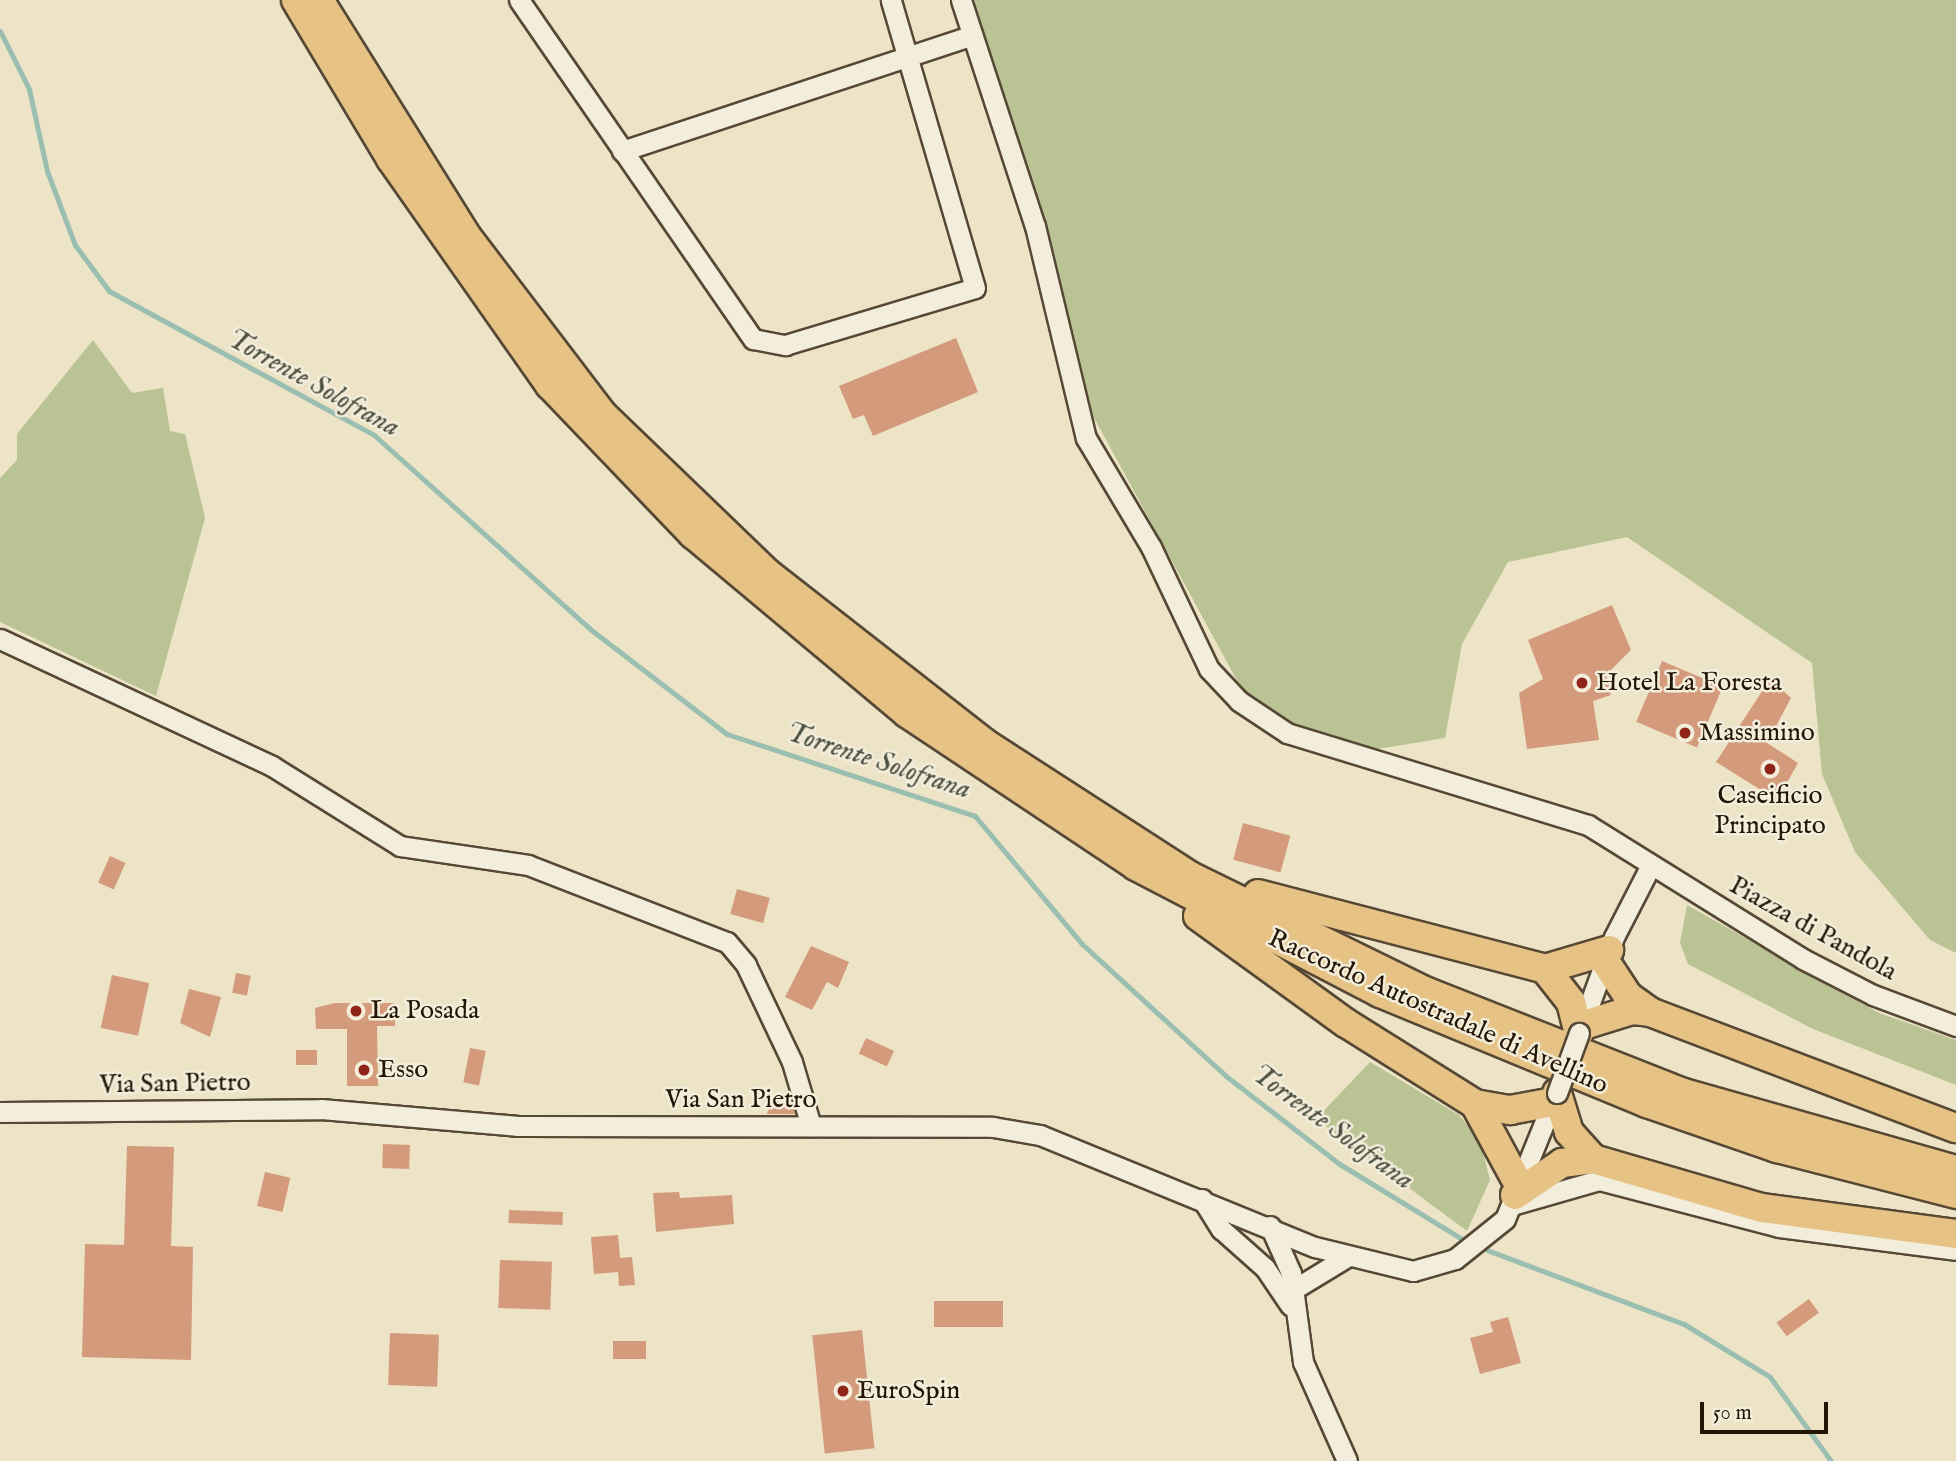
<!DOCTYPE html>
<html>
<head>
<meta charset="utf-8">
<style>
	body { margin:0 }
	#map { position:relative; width:1956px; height:1461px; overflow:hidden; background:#ede3c7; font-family:"IM FELL English",serif }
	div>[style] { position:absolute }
	.green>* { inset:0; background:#bac394 }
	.stream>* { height:5px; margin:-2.5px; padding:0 2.5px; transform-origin:2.5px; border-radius:2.5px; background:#9abfb0 }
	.building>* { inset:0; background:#d39a7b; transform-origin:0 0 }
	.roads { filter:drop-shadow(2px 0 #564835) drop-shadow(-2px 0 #564835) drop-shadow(0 2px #564835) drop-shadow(0 -2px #564835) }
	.minor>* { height:19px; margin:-9.5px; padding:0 9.5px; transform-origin:9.5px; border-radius:9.5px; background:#f3eddb }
	.highway>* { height:28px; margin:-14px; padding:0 14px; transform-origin:14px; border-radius:14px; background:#e6c284 }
	.bridges { filter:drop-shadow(2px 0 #564835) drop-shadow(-2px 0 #564835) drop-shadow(0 2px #564835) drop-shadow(0 -2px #564835) }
	.minor-bridge>* { height:19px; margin:-9.5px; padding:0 9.5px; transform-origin:9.5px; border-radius:9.5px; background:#f3eddb }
	.dots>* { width:19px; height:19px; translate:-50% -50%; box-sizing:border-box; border:4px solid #f3eddb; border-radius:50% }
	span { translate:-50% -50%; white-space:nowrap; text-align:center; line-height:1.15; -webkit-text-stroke:5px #f3eddb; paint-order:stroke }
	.poi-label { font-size:26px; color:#241504 }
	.left { translate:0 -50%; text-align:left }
	.street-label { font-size:26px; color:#241504 }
	.water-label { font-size:28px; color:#4d5040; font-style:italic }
	.scale { position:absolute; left:1700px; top:1402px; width:128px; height:32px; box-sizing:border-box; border:4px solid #241504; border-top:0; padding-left:9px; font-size:21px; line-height:24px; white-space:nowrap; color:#241504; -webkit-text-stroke:5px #f3eddb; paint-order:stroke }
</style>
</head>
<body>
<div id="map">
	<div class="green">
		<div style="clip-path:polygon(973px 0,1956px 0,1956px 953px,1930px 940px,1855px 852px,1822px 774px,1812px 663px,1627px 537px,1508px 562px,1462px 644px,1445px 738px,1353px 753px,1259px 721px,1067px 368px)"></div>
		<div style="clip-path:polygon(93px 340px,132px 393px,163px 388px,170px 431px,185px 434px,205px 518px,156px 696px,0 622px,0 478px,17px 460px,17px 434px)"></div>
		<div style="clip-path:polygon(1687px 905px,1879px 1013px,1956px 1040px,1956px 1085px,1813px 1029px,1688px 964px,1680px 943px)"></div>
		<div style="clip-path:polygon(1370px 1062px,1459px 1115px,1480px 1140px,1490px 1180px,1467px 1231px,1316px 1119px)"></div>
	</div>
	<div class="stream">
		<div style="left:0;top:31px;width:65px;rotate:63.4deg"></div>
		<div style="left:29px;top:89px;width:84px;rotate:77.6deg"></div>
		<div style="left:47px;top:171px;width:79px;rotate:69.3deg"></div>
		<div style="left:75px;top:245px;width:57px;rotate:53.5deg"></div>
		<div style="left:109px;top:291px;width:302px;rotate:28.5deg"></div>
		<div style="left:374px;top:435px;width:290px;rotate:41.9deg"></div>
		<div style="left:590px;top:629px;width:173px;rotate:37.5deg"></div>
		<div style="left:727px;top:734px;width:261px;rotate:18.3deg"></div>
		<div style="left:975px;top:816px;width:167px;rotate:50.1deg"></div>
		<div style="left:1082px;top:944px;width:195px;rotate:42.5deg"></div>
		<div style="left:1226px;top:1076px;width:142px;rotate:37.8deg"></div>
		<div style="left:1338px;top:1163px;width:151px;rotate:31.5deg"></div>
		<div style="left:1479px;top:1247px;width:219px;rotate:20.6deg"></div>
		<div style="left:1684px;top:1324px;width:101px;rotate:31.6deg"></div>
		<div style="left:1770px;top:1377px;width:104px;rotate:54deg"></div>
	</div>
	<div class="building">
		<div style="clip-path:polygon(956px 338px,978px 392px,873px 436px,864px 415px,853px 419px,839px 386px)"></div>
		<div style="clip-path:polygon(1612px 605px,1631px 650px,1606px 675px,1611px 695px,1593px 701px,1599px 740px,1527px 749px,1519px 693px,1543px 679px,1528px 640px)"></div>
		<div style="left:1662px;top:661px;width:66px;height:66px;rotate:23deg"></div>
		<div style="clip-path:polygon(1770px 679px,1791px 698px,1767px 743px,1798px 763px,1777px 800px,1716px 762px)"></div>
		<div style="left:1243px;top:823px;width:49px;height:38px;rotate:15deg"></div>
		<div style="left:110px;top:856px;width:17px;height:29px;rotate:24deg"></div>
		<div style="left:737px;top:889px;width:34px;height:26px;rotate:15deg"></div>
		<div style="clip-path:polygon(811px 946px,849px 962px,838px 988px,827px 982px,812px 1010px,785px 997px)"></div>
		<div style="left:236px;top:973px;width:15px;height:20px;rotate:11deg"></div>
		<div style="left:112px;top:975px;width:38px;height:54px;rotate:12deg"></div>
		<div style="clip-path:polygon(189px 989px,221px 997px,210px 1037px,180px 1023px)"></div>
		<div style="clip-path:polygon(335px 1003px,395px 1003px,395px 1026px,377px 1026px,378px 1086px,347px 1086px,347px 1029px,316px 1029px,315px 1008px)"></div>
		<div style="left:866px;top:1038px;width:31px;height:17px;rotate:25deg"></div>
		<div style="left:470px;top:1048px;width:16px;height:35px;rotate:11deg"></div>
		<div style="left:296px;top:1050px;width:21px;height:15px"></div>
		<div style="clip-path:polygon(774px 1094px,790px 1099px,795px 1114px,767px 1114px)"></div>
		<div style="left:383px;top:1144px;width:27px;height:24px;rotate:2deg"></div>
		<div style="clip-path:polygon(127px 1146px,174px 1147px,171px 1246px,193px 1247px,191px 1360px,82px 1357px,85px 1244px,124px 1245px)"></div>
		<div style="left:265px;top:1172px;width:26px;height:35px;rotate:13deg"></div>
		<div style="clip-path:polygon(679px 1192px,680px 1198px,732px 1195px,734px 1224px,656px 1232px,653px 1193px)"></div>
		<div style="left:509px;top:1210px;width:54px;height:13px;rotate:2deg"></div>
		<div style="clip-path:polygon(618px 1235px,620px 1258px,632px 1257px,635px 1285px,619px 1286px,618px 1272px,594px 1274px,591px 1237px)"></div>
		<div style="left:500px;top:1260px;width:52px;height:48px;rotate:2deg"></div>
		<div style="left:1809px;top:1299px;width:17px;height:40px;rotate:54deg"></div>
		<div style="left:934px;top:1301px;width:69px;height:26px"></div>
		<div style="clip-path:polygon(1508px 1317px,1521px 1363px,1480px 1374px,1470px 1338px,1493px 1332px,1490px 1322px)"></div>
		<div style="left:862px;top:1330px;width:119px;height:50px;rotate:84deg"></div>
		<div style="left:390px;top:1333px;width:49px;height:52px;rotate:2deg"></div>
		<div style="left:613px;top:1341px;width:33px;height:18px"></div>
	</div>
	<div class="roads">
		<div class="minor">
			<div style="left:519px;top:0;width:412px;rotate:55.4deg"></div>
			<div style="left:753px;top:339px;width:33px;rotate:11deg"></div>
			<div style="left:785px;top:345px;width:198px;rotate:-16.7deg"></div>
			<div style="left:975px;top:288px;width:300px;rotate:-106.3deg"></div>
			<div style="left:961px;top:0;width:238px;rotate:71.9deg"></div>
			<div style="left:1035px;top:226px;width:218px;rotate:76.5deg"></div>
			<div style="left:1086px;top:438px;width:127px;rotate:59.2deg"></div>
			<div style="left:1151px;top:547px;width:135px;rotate:64.6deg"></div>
			<div style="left:1209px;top:669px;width:44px;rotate:46.8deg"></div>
			<div style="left:1239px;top:701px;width:58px;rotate:33.7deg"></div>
			<div style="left:1287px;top:733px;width:315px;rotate:17deg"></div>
			<div style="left:1588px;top:825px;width:253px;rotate:31.9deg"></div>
			<div style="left:1803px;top:959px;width:79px;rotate:27.2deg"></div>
			<div style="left:1873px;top:995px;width:89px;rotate:20.5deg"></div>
			<div style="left:622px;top:151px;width:369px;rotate:-18.3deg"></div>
			<div style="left:0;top:639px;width:300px;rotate:25deg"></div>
			<div style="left:272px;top:766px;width:151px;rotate:32deg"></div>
			<div style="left:400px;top:846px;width:129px;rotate:8.4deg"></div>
			<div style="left:528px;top:865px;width:213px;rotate:21.2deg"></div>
			<div style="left:727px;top:942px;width:30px;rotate:50deg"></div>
			<div style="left:746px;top:965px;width:107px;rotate:64.6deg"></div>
			<div style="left:792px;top:1062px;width:67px;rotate:73.5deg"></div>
			<div style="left:1579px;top:1033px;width:102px;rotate:-70deg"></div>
			<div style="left:1614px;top:937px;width:81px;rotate:-62.8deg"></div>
			<div style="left:0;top:1112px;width:321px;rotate:-0.5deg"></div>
			<div style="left:321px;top:1109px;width:198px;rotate:4.9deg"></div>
			<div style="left:518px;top:1126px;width:475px;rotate:0.1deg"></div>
			<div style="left:993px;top:1127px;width:48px;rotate:9.7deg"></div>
			<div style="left:1040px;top:1135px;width:297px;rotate:22.2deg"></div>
			<div style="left:1315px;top:1247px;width:101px;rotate:13.8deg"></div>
			<div style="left:1413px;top:1271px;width:44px;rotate:-15.9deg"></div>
			<div style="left:1455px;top:1259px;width:64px;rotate:-38.7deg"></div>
			<div style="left:1505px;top:1219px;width:135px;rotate:-67.8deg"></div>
			<div style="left:1202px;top:1199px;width:36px;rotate:58deg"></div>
			<div style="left:1221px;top:1229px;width:59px;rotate:41.6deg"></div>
			<div style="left:1265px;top:1268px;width:45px;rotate:56deg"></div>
			<div style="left:1515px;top:1204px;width:87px;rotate:-15.9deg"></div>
			<div style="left:1599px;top:1180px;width:186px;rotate:14.6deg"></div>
			<div style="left:1779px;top:1227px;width:178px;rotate:7.4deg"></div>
			<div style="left:1270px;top:1226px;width:51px;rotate:65.9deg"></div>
			<div style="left:1291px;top:1273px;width:90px;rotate:82.3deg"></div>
			<div style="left:1303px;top:1362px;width:108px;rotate:66deg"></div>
			<div style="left:1291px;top:1291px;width:66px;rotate:-31.3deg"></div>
		</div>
		<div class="highway">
			<div style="left:296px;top:0;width:185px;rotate:59.1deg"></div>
			<div style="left:391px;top:159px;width:276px;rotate:54.9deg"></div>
			<div style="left:550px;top:385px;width:207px;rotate:46.2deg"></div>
			<div style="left:693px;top:534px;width:279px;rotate:39.9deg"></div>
			<div style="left:907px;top:713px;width:275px;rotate:33.7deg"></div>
			<div style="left:1136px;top:866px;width:275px;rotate:27.5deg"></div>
			<div style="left:1380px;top:993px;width:289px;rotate:22.4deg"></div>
			<div style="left:1647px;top:1103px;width:138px;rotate:19.1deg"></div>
			<div style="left:1777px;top:1148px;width:185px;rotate:14.4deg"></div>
			<div style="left:319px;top:0;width:276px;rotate:58deg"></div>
			<div style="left:465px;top:234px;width:226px;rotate:52.7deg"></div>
			<div style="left:602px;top:414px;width:229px;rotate:43.9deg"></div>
			<div style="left:767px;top:573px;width:274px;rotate:38deg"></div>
			<div style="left:983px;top:742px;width:247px;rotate:32.9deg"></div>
			<div style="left:1190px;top:876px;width:264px;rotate:26.1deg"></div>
			<div style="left:1427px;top:992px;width:276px;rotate:21.5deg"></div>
			<div style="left:1684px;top:1093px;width:283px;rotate:15.8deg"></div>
			<div style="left:1258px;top:894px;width:297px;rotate:14.6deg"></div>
			<div style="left:1545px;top:969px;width:42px;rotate:51.8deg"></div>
			<div style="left:1571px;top:1002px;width:32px;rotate:76deg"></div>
			<div style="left:1198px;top:916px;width:183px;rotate:35.9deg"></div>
			<div style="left:1346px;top:1023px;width:152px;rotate:32.1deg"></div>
			<div style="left:1475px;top:1104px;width:36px;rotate:10deg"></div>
			<div style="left:1510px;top:1110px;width:44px;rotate:-10.5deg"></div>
			<div style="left:1605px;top:961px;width:42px;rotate:56.7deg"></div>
			<div style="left:1628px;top:996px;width:27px;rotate:36deg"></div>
			<div style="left:1545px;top:969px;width:67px;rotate:-16.5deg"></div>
			<div style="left:1581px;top:1026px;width:53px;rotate:-17.4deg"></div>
			<div style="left:1632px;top:1010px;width:18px;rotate:6deg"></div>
			<div style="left:1650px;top:1012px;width:327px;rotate:20.8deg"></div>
			<div style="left:1557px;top:1093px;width:41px;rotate:72.9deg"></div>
			<div style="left:1569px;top:1132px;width:36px;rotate:48deg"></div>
			<div style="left:1593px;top:1159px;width:176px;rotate:16.2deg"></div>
			<div style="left:1762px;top:1208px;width:196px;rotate:7.6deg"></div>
			<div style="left:1475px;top:1104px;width:92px;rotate:61.5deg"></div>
			<div style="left:1515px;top:1195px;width:57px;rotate:-34.2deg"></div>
			<div style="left:1562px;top:1163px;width:31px;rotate:-7deg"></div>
		</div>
	</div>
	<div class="bridges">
		<div class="minor-bridge">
			<div style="left:1557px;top:1093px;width:64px;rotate:-69.9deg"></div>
		</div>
	</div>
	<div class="dots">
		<div style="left:1582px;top:683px;background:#8f2418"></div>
		<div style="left:1685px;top:733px;background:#8f2418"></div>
		<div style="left:1770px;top:769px;background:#8f2418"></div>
		<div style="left:356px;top:1011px;background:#8f2418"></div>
		<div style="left:364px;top:1070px;background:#8f2418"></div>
		<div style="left:843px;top:1391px;background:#8f2418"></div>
	</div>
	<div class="poi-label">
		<span class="left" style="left:1596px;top:683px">Hotel La Foresta</span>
		<span class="left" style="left:1699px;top:733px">Massimino</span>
		<span style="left:1770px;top:811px">Caseificio<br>Principato</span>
		<span class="left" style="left:370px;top:1011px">La Posada</span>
		<span class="left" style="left:378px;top:1070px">Esso</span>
		<span class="left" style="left:857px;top:1391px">EuroSpin</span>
	</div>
	<div class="street-label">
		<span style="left:1813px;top:929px;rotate:29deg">Piazza di Pandola</span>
		<span style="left:1438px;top:1012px;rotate:24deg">Raccordo Autostradale di Avellino</span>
		<span style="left:175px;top:1084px;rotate:-1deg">Via San Pietro</span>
		<span style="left:741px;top:1100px">Via San Pietro</span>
	</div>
	<div class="water-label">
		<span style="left:313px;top:384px;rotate:29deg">Torrente Solofrana</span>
		<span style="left:878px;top:762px;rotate:18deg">Torrente Solofrana</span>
		<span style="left:1332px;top:1128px;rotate:36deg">Torrente Solofrana</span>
	</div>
	<div class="scale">50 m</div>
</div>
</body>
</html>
